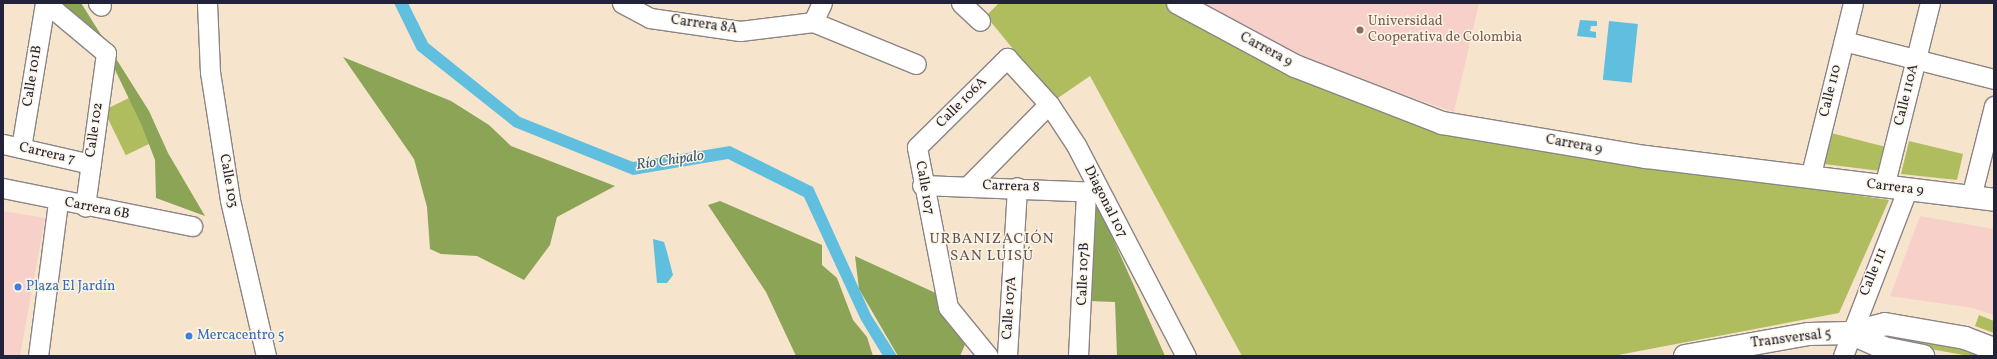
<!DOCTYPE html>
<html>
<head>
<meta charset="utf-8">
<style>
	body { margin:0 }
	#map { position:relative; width:1997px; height:359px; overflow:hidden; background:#f6e5cc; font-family:Vollkorn,serif }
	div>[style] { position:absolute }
	.built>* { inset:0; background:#f7d1c9 }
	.green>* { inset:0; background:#afbd5f; transform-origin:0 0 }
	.forest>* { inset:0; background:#8ba456 }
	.water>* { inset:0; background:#60bedf; transform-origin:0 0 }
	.roads { filter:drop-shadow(1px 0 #8c8484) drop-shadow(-1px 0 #8c8484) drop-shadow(0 1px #8c8484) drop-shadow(0 -1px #8c8484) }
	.minor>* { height:19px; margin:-9.5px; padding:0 9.5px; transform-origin:9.5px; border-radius:9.5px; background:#fff }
	.major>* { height:22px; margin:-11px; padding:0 11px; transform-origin:11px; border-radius:11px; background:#fff }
	.dots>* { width:11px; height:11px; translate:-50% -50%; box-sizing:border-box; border:2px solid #fcf5e5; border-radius:50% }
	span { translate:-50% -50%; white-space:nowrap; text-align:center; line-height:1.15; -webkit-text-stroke:3px #fcf5e5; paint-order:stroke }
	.education-label { font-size:14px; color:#785e54 }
	.left { translate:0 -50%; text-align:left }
	.street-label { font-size:14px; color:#22223b }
	.shop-label { font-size:14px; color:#366cbe }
	.water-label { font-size:15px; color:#385974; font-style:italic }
	.neighbourhood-label { font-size:15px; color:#625159; letter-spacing:1px }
	.frame { position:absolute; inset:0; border:4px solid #22223b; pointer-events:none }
</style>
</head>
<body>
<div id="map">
	<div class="built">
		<div style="clip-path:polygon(1194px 3px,1479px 3px,1454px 112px,1298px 58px)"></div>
		<div style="clip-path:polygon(3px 211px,45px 218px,20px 356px,3px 356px)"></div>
		<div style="clip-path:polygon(1920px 216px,1994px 229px,1994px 315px,1972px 308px,1890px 296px)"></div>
	</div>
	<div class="green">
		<div style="clip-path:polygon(999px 3px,1165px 3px,1324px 89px,1470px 139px,1889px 200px,1839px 313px,1613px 356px,1242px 356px,1090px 76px,1055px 100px,986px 16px)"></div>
		<div style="left:129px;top:98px;width:50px;height:28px;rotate:64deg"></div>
		<div style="clip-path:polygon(1831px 133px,1886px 147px,1880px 171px,1824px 164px)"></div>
		<div style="clip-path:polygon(1909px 141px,1963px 154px,1957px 180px,1901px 174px)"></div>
		<div style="clip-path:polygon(1979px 315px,1994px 321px,1994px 333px,1975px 326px)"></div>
		<div style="clip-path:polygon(1887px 331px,1994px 356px,1969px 356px,1886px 341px,1883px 336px)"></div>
	</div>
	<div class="forest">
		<div style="clip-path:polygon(51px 3px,81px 3px,149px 111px,168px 153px,205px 216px,156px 198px,155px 160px,142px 126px,106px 51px)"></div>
		<div style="clip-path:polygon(343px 57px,451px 101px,489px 125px,511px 146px,615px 186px,557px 217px,550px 245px,524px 280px,477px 256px,441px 254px,430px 249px,427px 207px,414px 159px)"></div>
		<div style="clip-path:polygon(1091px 189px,1165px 356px,1117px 356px,1115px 302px,1089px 301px)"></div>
		<div style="clip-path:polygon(720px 201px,822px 245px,822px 265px,837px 278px,853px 320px,867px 337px,873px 356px,796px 356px,766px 292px,708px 205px)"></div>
		<div style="clip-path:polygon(855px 256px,940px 295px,967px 340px,960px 356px,898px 356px,859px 289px)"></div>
	</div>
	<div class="water">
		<div style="clip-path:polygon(394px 3px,408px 3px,428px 43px,520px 117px,633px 162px,730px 146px,813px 187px,871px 315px,897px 356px,883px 356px,861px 320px,804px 197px,728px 159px,633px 175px,514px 127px,417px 50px)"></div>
		<div style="clip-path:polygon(1580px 20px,1597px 21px,1597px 26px,1591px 26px,1590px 31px,1596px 32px,1596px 38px,1577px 36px)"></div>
		<div style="left:1609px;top:21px;width:29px;height:59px;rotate:6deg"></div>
		<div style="clip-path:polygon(653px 239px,664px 242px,667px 252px,673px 275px,667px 283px,657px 283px)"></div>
	</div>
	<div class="roads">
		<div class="minor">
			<div style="left:46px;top:3px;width:78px;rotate:39.8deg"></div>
			<div style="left:106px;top:53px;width:155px;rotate:97.8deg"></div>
			<div style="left:98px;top:3px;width:4px;rotate:45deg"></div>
			<div style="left:207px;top:3px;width:69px;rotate:87.5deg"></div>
			<div style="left:210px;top:72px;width:130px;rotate:81.1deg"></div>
			<div style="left:230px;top:200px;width:160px;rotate:77deg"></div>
			<div style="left:622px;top:3px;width:32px;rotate:28deg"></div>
			<div style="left:650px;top:18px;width:91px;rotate:8.2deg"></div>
			<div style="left:740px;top:31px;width:74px;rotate:-7deg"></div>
			<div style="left:813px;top:22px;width:111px;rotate:22.2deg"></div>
			<div style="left:961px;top:3px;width:26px;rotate:43deg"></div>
			<div style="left:813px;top:22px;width:21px;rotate:-65deg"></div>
			<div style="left:1844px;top:41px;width:155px;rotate:14.2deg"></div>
			<div style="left:3px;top:144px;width:90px;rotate:12.8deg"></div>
			<div style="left:21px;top:148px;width:147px;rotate:-80.6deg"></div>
			<div style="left:1810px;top:178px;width:180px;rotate:-76.2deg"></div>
			<div style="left:922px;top:185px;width:177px;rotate:2.3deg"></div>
			<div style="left:968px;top:186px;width:115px;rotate:-45.4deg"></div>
			<div style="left:1884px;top:187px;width:190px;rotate:-76deg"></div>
			<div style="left:3px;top:188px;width:193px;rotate:11.4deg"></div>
			<div style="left:1971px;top:197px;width:94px;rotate:-75.8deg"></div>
			<div style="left:38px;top:356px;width:156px;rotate:-82.6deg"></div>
			<div style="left:988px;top:356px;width:63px;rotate:-129.2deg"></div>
			<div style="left:948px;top:307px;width:163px;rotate:-101deg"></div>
			<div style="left:917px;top:147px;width:127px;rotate:-44.7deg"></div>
			<div style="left:1007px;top:58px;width:62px;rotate:47.6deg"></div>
			<div style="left:1049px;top:104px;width:49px;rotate:56.6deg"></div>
			<div style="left:1076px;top:145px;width:238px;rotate:62.5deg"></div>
			<div style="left:1007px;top:356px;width:169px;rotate:-86.6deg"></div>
			<div style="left:1078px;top:356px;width:165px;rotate:-87.2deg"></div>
			<div style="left:1843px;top:356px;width:178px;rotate:-68.9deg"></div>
		</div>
		<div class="major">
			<div style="left:1178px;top:3px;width:133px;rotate:28.3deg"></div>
			<div style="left:1295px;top:66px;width:158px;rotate:21.2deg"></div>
			<div style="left:1442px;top:123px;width:207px;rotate:9.5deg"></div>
			<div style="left:1646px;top:157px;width:351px;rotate:7deg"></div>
			<div style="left:1850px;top:333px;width:36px;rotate:24deg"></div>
			<div style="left:1883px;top:348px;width:41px;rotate:11.3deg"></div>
			<div style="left:1685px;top:356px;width:126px;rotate:-10.1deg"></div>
			<div style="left:1809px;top:334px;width:41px;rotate:-1.4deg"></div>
			<div style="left:1850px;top:333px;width:36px;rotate:-14deg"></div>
			<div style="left:1885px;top:324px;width:81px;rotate:9.9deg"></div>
			<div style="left:1965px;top:338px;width:31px;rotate:21deg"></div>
		</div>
	</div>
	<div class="dots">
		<div style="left:1360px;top:30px;background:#8d6e63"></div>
		<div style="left:18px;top:287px;background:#3f7fe0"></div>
		<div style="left:189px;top:336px;background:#3f7fe0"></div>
	</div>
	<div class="education-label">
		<span class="left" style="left:1368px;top:30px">Universidad<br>Cooperativa de Colombia</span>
	</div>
	<div class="street-label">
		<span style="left:704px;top:25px;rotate:8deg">Carrera 8A</span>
		<span style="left:1266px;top:50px;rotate:28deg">Carrera 9</span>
		<span style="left:33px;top:76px;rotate:-81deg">Calle 101B</span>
		<span style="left:1831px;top:91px;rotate:-76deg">Calle 110</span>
		<span style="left:1907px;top:95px;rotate:-76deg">Calle 110A</span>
		<span style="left:962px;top:103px;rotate:-45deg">Calle 106A</span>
		<span style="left:95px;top:130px;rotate:-82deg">Calle 102</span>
		<span style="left:1574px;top:145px;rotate:10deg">Carrera 9</span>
		<span style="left:47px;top:154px;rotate:13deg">Carrera 7</span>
		<span style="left:228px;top:181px;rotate:80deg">Calle 103</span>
		<span style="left:1011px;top:187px;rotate:2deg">Carrera 8</span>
		<span style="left:924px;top:188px;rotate:80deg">Calle 107</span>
		<span style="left:1895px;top:188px;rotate:7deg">Carrera 9</span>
		<span style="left:1105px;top:202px;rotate:63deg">Diagonal 107</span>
		<span style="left:97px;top:209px;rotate:11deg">Carrera 6B</span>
		<span style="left:1874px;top:272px;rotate:-68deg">Calle 111</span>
		<span style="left:1084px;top:274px;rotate:-88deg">Calle 107B</span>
		<span style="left:1010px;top:308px;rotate:-86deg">Calle 107A</span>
		<span style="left:1791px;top:339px;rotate:-7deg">Transversal 5</span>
	</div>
	<div class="shop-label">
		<span class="left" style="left:26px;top:287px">Plaza El Jardín</span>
		<span class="left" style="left:197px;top:336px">Mercacentro 5</span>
	</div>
	<div class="water-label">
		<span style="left:670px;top:161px;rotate:-8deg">Río Chipalo</span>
	</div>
	<div class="neighbourhood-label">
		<span style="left:992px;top:248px">URBANIZACIÓN<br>SAN LUISÚ</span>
	</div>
	<div class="frame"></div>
</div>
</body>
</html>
